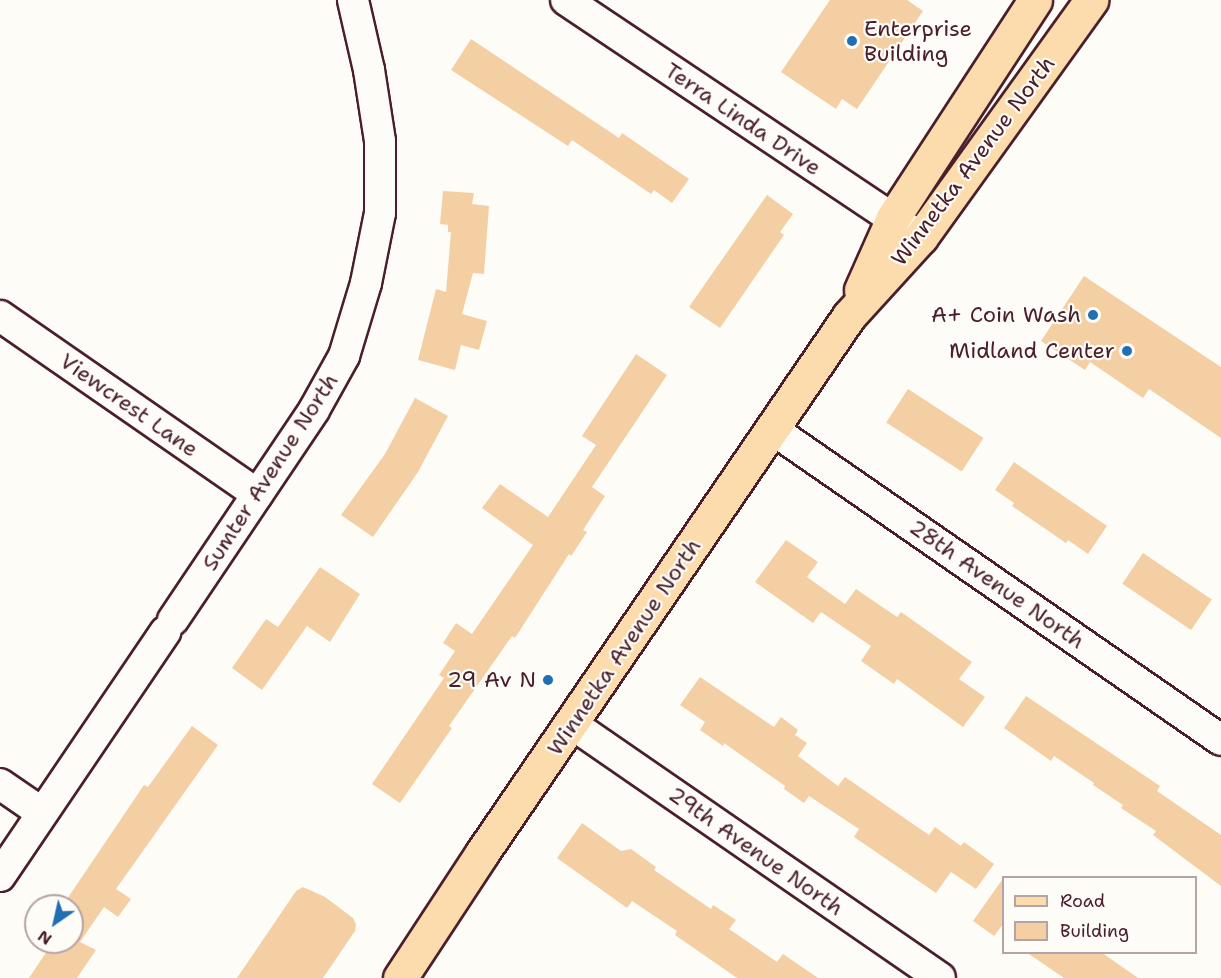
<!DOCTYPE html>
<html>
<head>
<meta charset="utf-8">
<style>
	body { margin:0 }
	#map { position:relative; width:1221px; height:978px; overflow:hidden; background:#fdfcf7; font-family:"Shantell Sans",sans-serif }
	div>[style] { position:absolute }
	.building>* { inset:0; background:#f5cfa4; transform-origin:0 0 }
	.roads { filter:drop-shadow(2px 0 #4a1f2b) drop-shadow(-2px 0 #4a1f2b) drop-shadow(0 2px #4a1f2b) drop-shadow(0 -2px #4a1f2b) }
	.minor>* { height:30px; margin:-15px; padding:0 15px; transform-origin:15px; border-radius:15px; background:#fdfcf7 }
	.major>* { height:33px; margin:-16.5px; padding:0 16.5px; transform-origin:16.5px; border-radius:16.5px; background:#fcdcac }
	.dots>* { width:16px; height:16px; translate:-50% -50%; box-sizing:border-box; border:3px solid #fdfcf7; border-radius:50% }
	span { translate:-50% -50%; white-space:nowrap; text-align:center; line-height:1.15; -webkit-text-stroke:4.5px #fdfcf7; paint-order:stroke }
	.poi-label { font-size:22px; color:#4a1f2b }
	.left { translate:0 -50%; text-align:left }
	.right { translate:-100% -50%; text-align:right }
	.street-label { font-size:22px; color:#4a1f2b }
	.legend { position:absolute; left:1002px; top:876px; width:195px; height:78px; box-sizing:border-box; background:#fdfcf7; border:2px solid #b5a4a5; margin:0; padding:8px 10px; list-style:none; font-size:18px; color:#4a1f2b }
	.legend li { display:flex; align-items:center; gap:12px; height:30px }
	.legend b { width:30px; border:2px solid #b5a4a5 }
	.north { position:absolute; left:24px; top:894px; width:60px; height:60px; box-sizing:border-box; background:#fdfcf7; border:2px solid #b5a4a5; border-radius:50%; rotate:214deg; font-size:16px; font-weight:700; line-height:24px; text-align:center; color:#4a1f2b }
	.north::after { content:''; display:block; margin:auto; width:21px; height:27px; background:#1f6fb2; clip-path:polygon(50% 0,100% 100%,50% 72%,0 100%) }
</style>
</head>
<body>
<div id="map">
	<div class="building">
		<div style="clip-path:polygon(830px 0,907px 0,923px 11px,857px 109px,842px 99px,836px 109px,781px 72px)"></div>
		<div style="clip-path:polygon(471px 39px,619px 138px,622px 133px,689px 179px,672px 203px,654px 190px,651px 194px,572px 140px,568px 146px,451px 70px)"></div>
		<div style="clip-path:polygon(443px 191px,474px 193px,472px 204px,489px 206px,484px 274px,473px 273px,462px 314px,487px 321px,479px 350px,461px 345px,455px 370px,418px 360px,436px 289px,446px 292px,451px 232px,448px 232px,448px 225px,440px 224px)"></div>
		<div style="clip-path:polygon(767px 195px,793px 214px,780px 232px,784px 235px,720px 328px,689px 307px)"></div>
		<div style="clip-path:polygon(1084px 276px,1221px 367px,1221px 438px,1149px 389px,1143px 398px,1090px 362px,1085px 370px,1041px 341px)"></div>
		<div style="clip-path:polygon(636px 354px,667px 375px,592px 487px,605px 496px,583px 530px,587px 532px,571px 556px,569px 554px,515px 638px,512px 636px,449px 726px,452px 728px,400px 803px,372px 784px,444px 678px,439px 675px,455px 651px,443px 643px,456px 623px,472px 634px,533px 545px,482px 508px,500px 484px,548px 517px,596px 445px,582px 436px)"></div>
		<div style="left:908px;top:389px;width:90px;height:40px;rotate:33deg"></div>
		<div style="clip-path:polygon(415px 398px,448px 416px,418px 472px,373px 537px,341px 515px,385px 454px)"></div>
		<div style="clip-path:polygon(1014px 462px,1107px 526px,1088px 554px,1068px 540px,1066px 543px,1012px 506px,1014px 503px,995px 490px)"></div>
		<div style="clip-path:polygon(786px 540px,818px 562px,807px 577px,845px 604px,856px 589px,897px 617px,901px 612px,972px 662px,959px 679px,985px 697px,963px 727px,897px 679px,894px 684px,861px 661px,871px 646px,821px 612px,813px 623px,755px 582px)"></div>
		<div style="left:1143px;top:553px;width:83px;height:37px;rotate:34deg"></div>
		<div style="clip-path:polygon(320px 567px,360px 594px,330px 642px,307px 626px,262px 690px,232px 668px,266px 619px,278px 627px)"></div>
		<div style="clip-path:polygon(700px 677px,774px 727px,781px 717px,798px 730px,795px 735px,807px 743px,798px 756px,838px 786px,845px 777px,929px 835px,935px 827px,961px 846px,964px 842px,994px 864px,976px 889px,951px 872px,936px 893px,854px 837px,859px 829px,809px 796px,804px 803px,784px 789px,785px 786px,724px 743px,723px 746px,700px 730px,705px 722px,680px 705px)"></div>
		<div style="clip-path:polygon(1026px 696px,1160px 786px,1157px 791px,1221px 835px,1221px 886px,1153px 835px,1156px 831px,1121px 808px,1123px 805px,1093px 785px,1094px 783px,1054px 756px,1051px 761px,1004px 728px)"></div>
		<div style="clip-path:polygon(192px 726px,218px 745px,116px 889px,131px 899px,118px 917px,104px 907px,80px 942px,96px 950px,77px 978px,29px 978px,53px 942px,72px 942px,72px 906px,65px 902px,144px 785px,148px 787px)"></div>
		<div style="clip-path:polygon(582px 823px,621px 851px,631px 849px,656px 867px,654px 870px,711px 909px,713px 905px,736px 920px,729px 929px,777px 962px,783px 954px,818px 978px,737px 978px,675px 935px,677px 931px,632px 901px,627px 908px,557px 858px)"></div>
		<div style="clip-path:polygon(1004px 877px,1004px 923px,994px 936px,973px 921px)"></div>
		<div style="clip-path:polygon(303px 887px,325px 897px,353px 918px,356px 924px,355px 931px,323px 978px,237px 978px,296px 891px)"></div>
		<div style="clip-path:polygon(1026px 952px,1101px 952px,1138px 978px,1064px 978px)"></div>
	</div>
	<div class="roads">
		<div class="minor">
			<div style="left:566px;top:0;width:417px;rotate:33.8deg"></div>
			<div style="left:0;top:316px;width:313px;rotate:34.7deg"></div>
			<div style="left:772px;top:429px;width:546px;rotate:34.71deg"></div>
			<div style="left:173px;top:620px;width:253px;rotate:-56.1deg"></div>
			<div style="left:314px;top:410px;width:62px;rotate:-60.9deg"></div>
			<div style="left:344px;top:356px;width:76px;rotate:-73.2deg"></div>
			<div style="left:366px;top:283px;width:71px;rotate:-78.7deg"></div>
			<div style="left:380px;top:213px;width:72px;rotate:-90deg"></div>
			<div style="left:380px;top:141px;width:72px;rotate:-98.8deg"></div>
			<div style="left:369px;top:70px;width:72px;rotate:-102.9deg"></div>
			<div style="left:572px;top:724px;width:447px;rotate:34.6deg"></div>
			<div style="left:0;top:784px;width:51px;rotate:34.6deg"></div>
			<div style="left:0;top:876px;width:295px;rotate:-55.9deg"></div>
		</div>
		<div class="major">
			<div style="left:861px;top:290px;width:79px;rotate:-66deg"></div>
			<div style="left:893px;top:218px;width:260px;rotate:-56.9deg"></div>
			<div style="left:400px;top:978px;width:149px;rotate:-56.7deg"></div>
			<div style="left:482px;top:853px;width:650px;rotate:-55.65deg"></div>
			<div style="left:849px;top:316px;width:107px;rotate:-47.7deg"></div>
			<div style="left:921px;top:237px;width:292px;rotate:-54.3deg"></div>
		</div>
	</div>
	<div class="dots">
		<div style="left:852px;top:41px;background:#1f6fb2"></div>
		<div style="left:1093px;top:315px;background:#1f6fb2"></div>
		<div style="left:1127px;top:351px;background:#1f6fb2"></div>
		<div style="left:548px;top:680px;background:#1f6fb2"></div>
	</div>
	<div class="poi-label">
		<span class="left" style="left:864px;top:41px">Enterprise<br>Building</span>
		<span class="right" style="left:1081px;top:315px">A+ Coin Wash</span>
		<span class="right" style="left:1115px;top:351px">Midland Center</span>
		<span class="right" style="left:536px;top:680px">29 Av N</span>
	</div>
	<div class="street-label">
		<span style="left:743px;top:119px;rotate:34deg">Terra Linda Drive</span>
		<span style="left:973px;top:161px;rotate:-53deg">Winnetka Avenue North</span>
		<span style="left:129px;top:405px;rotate:35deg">Viewcrest Lane</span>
		<span style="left:270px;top:472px;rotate:-57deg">Sumter Avenue North</span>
		<span style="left:997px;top:584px;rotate:35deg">28th Avenue North</span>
		<span style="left:624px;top:647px;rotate:-56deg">Winnetka Avenue North</span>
		<span style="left:756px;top:851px;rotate:35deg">29th Avenue North</span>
	</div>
	<ul class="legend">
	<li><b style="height:8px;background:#fcdcac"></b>Road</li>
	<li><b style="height:16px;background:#f5cfa4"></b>Building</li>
	</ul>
	<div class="north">N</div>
</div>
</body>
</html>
